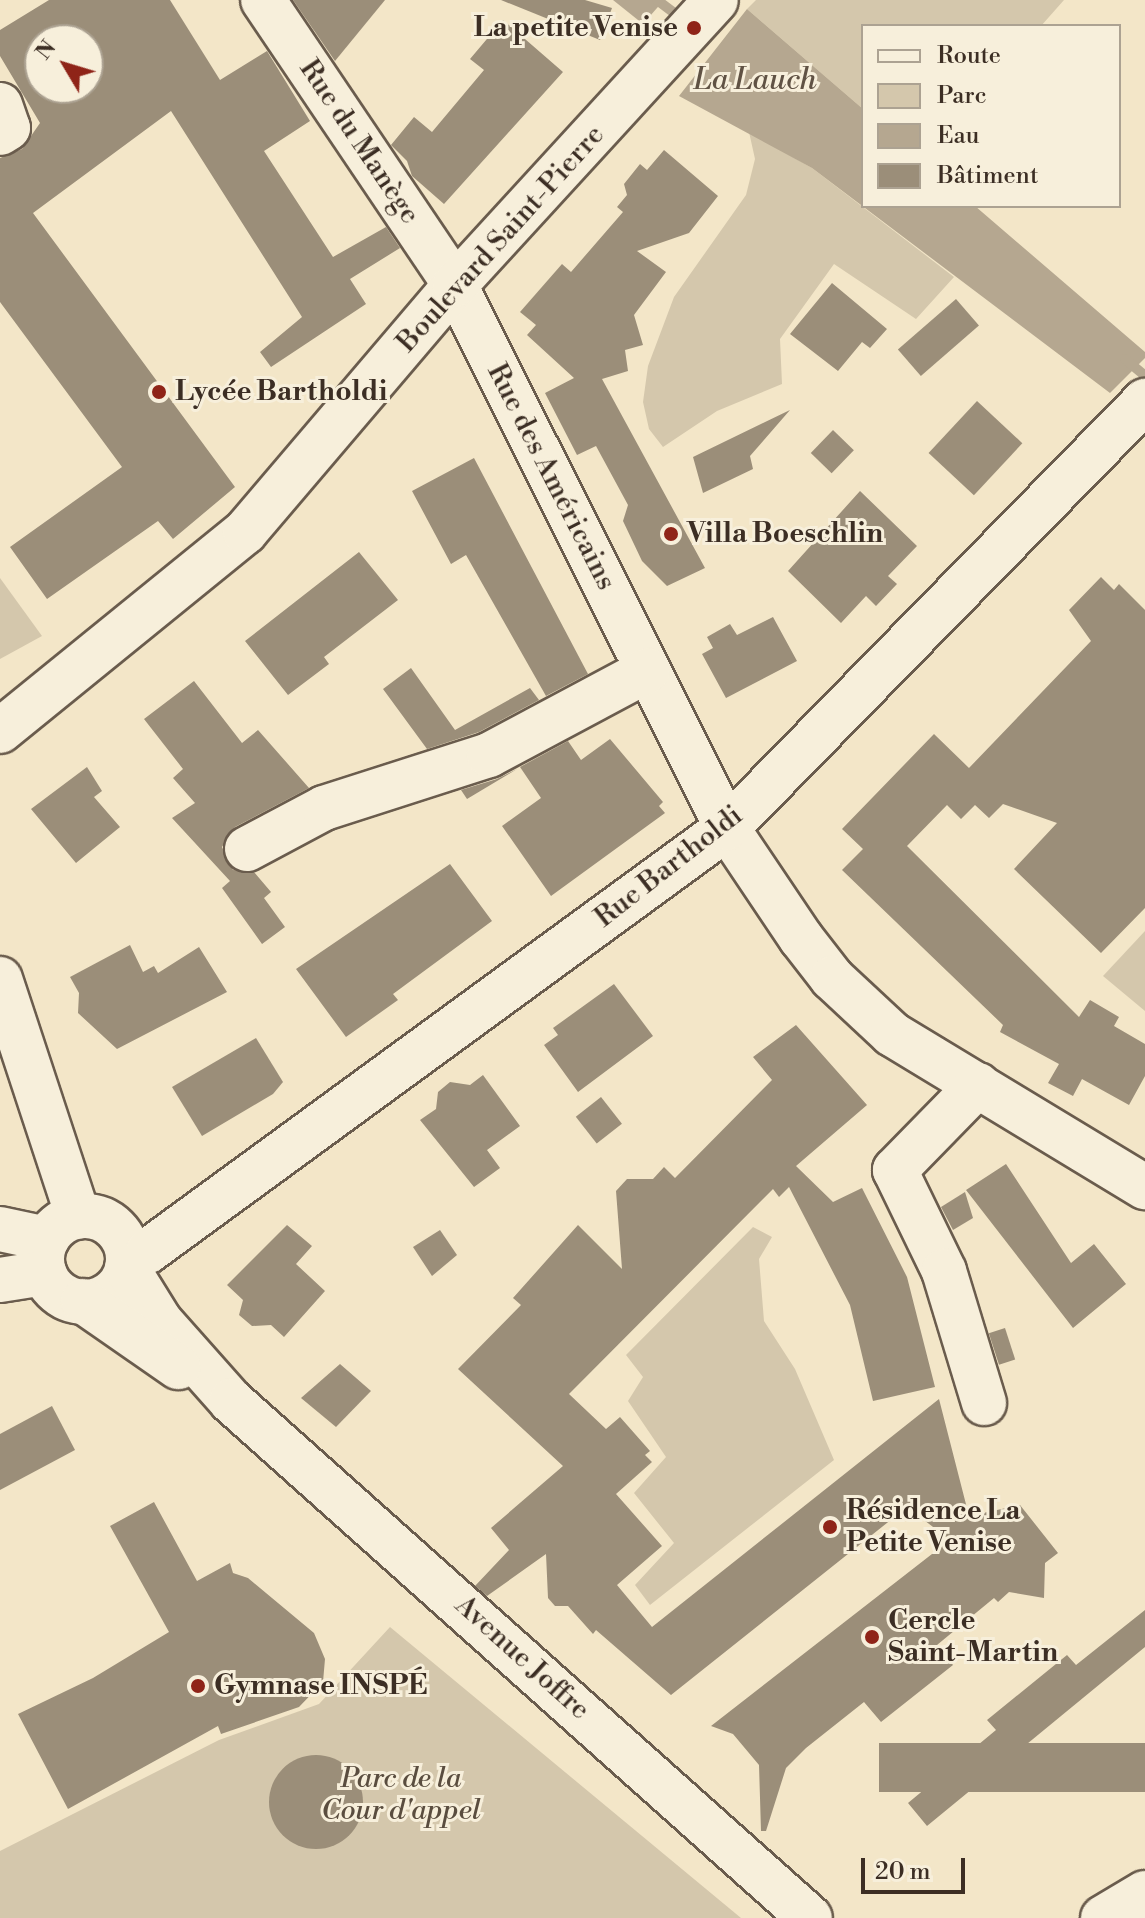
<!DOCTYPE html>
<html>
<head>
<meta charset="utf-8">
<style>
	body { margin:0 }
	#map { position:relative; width:1145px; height:1918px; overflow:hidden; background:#f3e6c8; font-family:"Libre Bodoni",serif }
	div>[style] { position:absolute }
	.green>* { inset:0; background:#d4c7ac }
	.water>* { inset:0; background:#b5a790 }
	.stream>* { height:10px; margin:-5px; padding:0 5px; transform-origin:5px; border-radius:5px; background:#b5a790 }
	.building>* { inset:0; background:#9b8e79; transform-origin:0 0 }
	.round { border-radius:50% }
	.roads { filter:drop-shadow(2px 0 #6a5c4d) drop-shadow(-2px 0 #6a5c4d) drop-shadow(0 2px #6a5c4d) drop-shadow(0 -2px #6a5c4d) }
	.minor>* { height:44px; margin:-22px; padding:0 22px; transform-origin:22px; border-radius:22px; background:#f7efdb }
	.minor>.ring { margin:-22px; padding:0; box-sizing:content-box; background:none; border:44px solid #f7efdb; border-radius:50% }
	.dots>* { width:22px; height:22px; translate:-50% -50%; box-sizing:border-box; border:4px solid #f7efdb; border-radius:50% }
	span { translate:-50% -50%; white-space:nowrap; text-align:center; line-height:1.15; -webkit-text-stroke:6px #f7efdb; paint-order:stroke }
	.poi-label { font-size:28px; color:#3c2e24; font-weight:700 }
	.right { translate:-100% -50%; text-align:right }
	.left { translate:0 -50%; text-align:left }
	.street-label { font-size:28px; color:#3c2e24 }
	.park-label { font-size:28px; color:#5a4d3f; font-style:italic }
	.water-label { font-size:30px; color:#605244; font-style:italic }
	.legend { position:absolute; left:861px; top:24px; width:260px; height:184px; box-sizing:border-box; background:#f7efdb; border:2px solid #aca292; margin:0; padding:10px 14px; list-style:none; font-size:24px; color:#3c2e24 }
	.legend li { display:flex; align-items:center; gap:16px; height:40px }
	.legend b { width:40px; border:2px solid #aca292 }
	.north { position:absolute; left:24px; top:24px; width:80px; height:80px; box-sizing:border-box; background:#f7efdb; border:2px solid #aca292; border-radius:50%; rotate:308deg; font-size:22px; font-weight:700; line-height:32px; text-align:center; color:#3c2e24 }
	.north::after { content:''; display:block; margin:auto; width:28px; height:36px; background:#8f2418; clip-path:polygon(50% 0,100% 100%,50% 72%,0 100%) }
	.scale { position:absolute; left:861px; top:1858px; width:104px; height:36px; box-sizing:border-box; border:4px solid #3c2e24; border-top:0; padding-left:10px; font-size:24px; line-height:28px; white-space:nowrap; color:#3c2e24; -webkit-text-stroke:6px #f7efdb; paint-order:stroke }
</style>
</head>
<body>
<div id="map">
	<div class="green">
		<div style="clip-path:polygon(756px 0,1064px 0,1041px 26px,863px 26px,863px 109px,747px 9px)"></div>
		<div style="clip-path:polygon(749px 132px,812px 168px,954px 277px,916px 319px,834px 264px,780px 339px,782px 384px,717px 411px,663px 447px,649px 429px,643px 402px,648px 366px,674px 297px,746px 195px,755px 159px)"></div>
		<div style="clip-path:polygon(0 578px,42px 636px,0 659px)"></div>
		<div style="clip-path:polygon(1145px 931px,1145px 1011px,1103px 976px)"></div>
		<div style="clip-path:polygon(753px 1227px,772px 1237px,759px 1259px,764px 1321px,795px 1369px,834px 1460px,650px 1605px,635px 1585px,674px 1543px,634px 1493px,666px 1457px,628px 1401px,643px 1377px,626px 1355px)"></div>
		<div style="clip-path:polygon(390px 1627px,741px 1918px,0 1918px,0 1851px,219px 1740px,319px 1704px)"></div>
	</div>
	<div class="water">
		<div style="clip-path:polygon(613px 0,664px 0,643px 24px)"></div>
		<div style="clip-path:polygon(747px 9px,863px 109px,863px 206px,975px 206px,1145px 352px,1145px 358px,1110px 393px,812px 168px,679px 96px)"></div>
	</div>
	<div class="stream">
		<div style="left:657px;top:0;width:35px;rotate:37deg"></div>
		<div style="left:1125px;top:359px;width:26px;rotate:40deg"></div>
	</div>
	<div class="building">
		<div style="clip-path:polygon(evenodd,49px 0,170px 0,220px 80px,267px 51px,310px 121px,264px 151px,333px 257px,386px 227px,400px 248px,350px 279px,366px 304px,271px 367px,260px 352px,302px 317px,171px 111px,33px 213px,235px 487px,173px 539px,158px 521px,47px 599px,10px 547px,122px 467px,0 302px,0 158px,22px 149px,40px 123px,0 56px,0 30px,49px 0,40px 40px,88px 40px,88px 88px,40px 88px,40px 40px)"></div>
		<div style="clip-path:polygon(293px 0,385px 0,335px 61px)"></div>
		<div style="clip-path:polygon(501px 0,585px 0,612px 8px,600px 40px)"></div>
		<div style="clip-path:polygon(503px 20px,563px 72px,444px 204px,412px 176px,407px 161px,391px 145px,414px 117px,432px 132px,484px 70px,470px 59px)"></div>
		<div style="clip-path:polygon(664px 150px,718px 196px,689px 233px,637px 251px,666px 272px,634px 315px,643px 345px,625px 350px,628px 371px,602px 379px,705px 568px,667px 586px,642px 561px,623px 521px,628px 505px,596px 446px,577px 455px,545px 393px,574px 378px,527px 335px,536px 325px,520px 312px,562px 264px,571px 272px,623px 212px,617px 207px,627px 195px,624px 184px,640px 164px,647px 170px)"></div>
		<div style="clip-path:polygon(832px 283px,887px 329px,870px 348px,862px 342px,838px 371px,790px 334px)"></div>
		<div style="left:956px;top:299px;width:35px;height:77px;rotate:49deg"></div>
		<div style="left:977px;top:401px;width:62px;height:71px;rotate:43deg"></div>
		<div style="clip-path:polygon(790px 410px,750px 456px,753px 469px,703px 493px,693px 457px)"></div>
		<div style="left:833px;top:430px;width:29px;height:32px;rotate:44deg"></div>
		<div style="clip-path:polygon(474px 458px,588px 674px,546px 696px,466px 555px,451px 564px,412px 491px)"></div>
		<div style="clip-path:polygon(860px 491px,917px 546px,888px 576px,897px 584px,876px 606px,866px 596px,841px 623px,788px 571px)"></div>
		<div style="clip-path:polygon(359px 552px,398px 600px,324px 657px,329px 664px,288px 695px,245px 641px)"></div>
		<div style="clip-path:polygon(1101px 577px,1114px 590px,1119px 584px,1145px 610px,1145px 908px,1101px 953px,1014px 869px,1057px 823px,1003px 804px,989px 818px,975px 805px,961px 819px,947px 805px,907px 846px,1079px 1017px,1090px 1000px,1119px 1017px,1114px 1026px,1145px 1044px,1145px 1076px,1129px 1105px,1082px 1079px,1073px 1096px,1048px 1083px,1059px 1064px,1000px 1032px,1003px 1025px,842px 870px,863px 849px,842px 829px,934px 734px,969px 768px,1091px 641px,1069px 610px)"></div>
		<div style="clip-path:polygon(773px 617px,797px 661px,726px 698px,702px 654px,713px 648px,707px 637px,730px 624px,737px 635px)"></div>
		<div style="clip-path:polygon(411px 668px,455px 730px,530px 688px,539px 700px,479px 732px,427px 749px,383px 689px)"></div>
		<div style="clip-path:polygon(194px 681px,242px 743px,258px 730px,309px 788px,235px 827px,222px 847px,233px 870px,254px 872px,271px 892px,264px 898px,285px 927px,262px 944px,222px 888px,230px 881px,172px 818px,195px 803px,173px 778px,183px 769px,144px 719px)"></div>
		<div style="clip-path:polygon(610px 739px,663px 802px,659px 806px,665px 813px,551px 896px,502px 826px,541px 798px,520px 767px,568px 741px,581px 760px)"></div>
		<div style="clip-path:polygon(87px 767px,102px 791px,94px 797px,120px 827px,76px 863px,31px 809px)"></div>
		<div style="clip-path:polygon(517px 769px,467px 799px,461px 790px,497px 779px)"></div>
		<div style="clip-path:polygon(450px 864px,492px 921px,393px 994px,398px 1000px,346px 1037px,296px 969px)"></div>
		<div style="clip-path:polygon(130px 945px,143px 972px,154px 966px,158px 973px,199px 947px,227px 992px,117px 1049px,78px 1013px,79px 993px,70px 977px)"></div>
		<div style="clip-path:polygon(614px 984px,653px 1036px,578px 1092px,544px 1045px,558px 1035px,553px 1028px)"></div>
		<div style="clip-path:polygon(796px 1025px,867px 1105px,796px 1166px,833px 1202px,862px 1188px,907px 1277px,935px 1387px,873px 1401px,850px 1305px,789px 1187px,779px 1197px,773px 1189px,569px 1394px,606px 1429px,620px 1417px,650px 1451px,645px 1455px,652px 1462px,616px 1494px,662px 1546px,617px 1585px,652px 1627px,939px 1399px,969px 1516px,1020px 1505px,1058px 1553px,1045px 1563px,1044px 1598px,1009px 1592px,998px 1602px,994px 1598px,937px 1645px,953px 1665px,881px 1722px,864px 1702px,806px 1748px,786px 1768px,766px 1831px,761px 1831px,759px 1765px,733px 1734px,711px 1726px,950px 1540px,907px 1507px,671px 1695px,596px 1630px,593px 1634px,568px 1606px,555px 1606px,548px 1598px,546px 1554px,487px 1596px,475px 1586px,509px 1550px,491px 1528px,563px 1466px,458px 1369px,521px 1305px,513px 1298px,578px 1225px,622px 1269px,616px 1191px,627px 1179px,653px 1179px,664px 1167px,675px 1178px,772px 1080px,753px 1057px)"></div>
		<div style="clip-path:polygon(256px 1038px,283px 1082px,273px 1094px,202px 1136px,172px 1087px)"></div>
		<div style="clip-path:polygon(483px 1075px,520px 1126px,487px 1150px,500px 1168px,474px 1187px,420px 1120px,436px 1109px,438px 1092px,450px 1082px,470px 1085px)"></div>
		<div style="left:601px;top:1097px;width:34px;height:32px;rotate:52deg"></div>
		<div style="clip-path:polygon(1006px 1164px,1071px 1263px,1094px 1244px,1126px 1284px,1073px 1328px,966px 1190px)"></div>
		<div style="clip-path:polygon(965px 1192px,973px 1218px,953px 1230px,941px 1207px)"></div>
		<div style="clip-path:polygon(287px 1225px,312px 1246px,296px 1264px,325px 1291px,284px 1337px,271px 1325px,252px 1326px,239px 1315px,243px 1300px,227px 1285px)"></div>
		<div style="clip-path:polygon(440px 1230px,457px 1255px,432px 1276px,413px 1247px)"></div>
		<div style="left:1005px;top:1328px;width:33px;height:17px;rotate:72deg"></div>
		<div style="clip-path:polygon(340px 1364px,371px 1391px,336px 1427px,301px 1398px)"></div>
		<div style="clip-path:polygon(52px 1406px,75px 1450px,0 1490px,0 1434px)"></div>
		<div style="clip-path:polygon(154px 1502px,197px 1581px,230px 1563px,233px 1573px,248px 1578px,314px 1633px,325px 1659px,323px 1682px,299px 1707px,221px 1734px,218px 1726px,68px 1809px,18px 1714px,93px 1678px,169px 1632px,110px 1526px)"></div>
		<div style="clip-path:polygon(1145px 1610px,1145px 1647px,927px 1826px,908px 1803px,996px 1730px,987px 1720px,1067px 1655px,1076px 1665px)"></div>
		<div style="left:1145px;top:1743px;width:49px;height:266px;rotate:90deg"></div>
		<div class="round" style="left:269px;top:1755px;width:94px;height:94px"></div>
	</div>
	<div class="roads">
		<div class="minor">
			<div style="left:263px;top:0;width:344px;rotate:56deg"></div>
			<div style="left:455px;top:285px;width:607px;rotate:63.39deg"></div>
			<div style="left:727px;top:828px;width:133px;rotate:56.1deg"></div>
			<div style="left:801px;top:938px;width:51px;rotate:52.2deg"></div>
			<div style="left:832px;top:978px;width:82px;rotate:43deg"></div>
			<div style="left:892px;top:1034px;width:296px;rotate:31.2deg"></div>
			<div style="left:0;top:105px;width:24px;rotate:71deg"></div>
			<div style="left:8px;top:128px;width:9px;rotate:148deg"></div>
			<div style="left:0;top:731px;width:316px;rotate:-39.1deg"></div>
			<div style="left:245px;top:532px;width:324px;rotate:-49.6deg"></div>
			<div style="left:455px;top:285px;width:386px;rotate:-47.5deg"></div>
			<div style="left:247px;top:849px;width:87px;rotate:-28deg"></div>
			<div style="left:324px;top:808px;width:173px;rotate:-17.8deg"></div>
			<div style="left:489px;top:755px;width:180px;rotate:-28.1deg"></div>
			<div style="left:0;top:979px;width:250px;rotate:71.8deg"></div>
			<div style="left:978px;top:1085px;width:119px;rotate:134.3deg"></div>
			<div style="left:895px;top:1170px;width:112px;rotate:64.1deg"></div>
			<div style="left:944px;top:1271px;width:138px;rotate:73.1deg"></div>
			<div class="ring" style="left:42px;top:1216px;width:42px;height:42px"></div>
			<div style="left:0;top:1229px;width:48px;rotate:12deg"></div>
			<div style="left:128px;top:1253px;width:20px;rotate:-6deg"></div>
			<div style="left:148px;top:1251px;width:717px;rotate:-36.15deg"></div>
			<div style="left:727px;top:828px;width:598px;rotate:-45.61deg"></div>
			<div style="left:127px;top:1268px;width:62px;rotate:58.1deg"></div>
			<div style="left:160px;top:1321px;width:107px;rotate:48.4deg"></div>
			<div style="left:231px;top:1401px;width:776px;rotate:41.76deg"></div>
			<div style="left:0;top:1280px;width:45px;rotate:-9deg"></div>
			<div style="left:83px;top:1301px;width:116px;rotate:34.8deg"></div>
			<div style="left:1103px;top:1918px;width:49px;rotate:-30.8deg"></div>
		</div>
	</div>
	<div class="dots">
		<div style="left:694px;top:28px;background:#8f2418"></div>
		<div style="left:159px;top:392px;background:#8f2418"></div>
		<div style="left:671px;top:534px;background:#8f2418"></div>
		<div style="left:830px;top:1527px;background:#8f2418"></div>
		<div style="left:872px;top:1637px;background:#8f2418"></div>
		<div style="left:198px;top:1686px;background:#8f2418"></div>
	</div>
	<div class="poi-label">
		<span class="right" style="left:678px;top:28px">La petite Venise</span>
		<span class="left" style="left:175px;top:392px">Lycée Bartholdi</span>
		<span class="left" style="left:687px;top:534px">Villa Boeschlin</span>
		<span class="left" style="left:846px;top:1527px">Résidence La<br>Petite Venise</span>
		<span class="left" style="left:888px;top:1637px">Cercle<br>Saint-Martin</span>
		<span class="left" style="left:214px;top:1686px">Gymnase INSPÉ</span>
	</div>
	<div class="street-label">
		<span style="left:359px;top:142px;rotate:56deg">Rue du Manège</span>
		<span style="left:501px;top:239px;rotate:-48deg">Boulevard Saint-Pierre</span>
		<span style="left:551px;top:477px;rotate:63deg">Rue des Américains</span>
		<span style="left:669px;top:867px;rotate:-38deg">Rue Bartholdi</span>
		<span style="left:522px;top:1658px;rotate:42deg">Avenue Joffre</span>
	</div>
	<div class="park-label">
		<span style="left:401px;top:1795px">Parc de la<br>Cour d'appel</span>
	</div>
	<div class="water-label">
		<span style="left:755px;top:80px">La Lauch</span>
	</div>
	<ul class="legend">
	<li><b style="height:10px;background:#f7efdb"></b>Route</li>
	<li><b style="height:22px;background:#d4c7ac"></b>Parc</li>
	<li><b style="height:22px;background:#b5a790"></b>Eau</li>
	<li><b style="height:22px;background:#9b8e79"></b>Bâtiment</li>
	</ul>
	<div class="north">N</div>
	<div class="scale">20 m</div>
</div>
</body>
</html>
